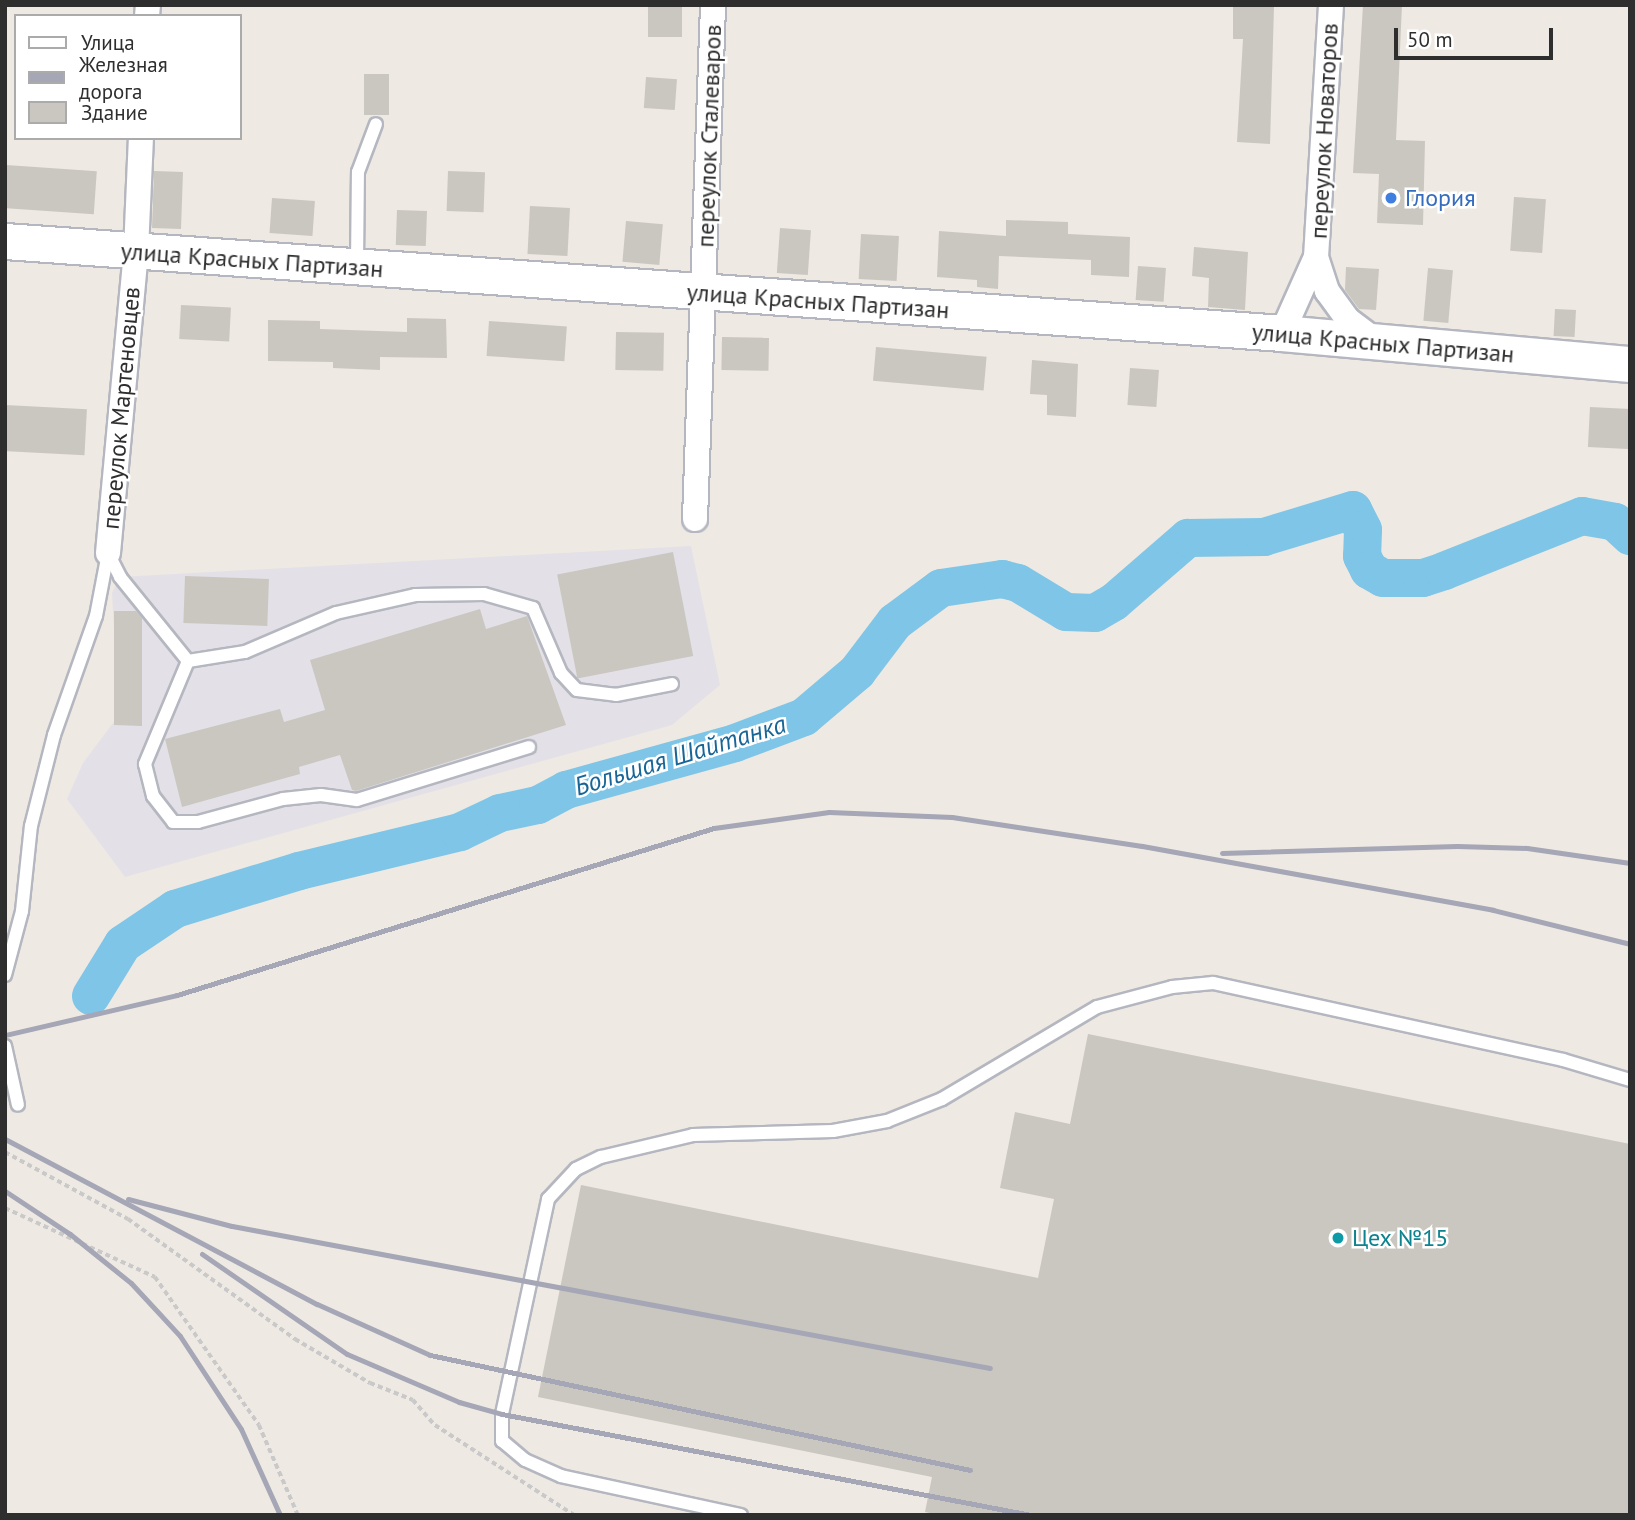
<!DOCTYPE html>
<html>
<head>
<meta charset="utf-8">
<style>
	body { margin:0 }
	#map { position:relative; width:1635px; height:1520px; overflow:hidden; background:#eee9e2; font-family:"PT Sans",sans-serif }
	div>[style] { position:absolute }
	.industrial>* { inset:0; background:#e3e1e7 }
	.river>* { height:38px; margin:-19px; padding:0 19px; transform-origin:19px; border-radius:19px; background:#7ec5e7 }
	.building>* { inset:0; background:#cac7c0; transform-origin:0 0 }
	.path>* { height:3.5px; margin-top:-1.75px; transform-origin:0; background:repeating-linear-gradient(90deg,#c9c9c9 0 5px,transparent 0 8.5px) }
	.roads { filter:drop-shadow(2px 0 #b5b7c0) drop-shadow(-2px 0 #b5b7c0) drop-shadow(0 2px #b5b7c0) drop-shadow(0 -2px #b5b7c0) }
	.lane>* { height:12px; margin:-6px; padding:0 6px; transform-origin:6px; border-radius:6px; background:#fff }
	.street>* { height:24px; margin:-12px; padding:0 12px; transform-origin:12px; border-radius:12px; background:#fff }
	.secondary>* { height:35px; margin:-17.5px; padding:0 17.5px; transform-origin:17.5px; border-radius:17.5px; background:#fff }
	.rail>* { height:5px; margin:-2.5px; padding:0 2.5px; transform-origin:2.5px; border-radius:2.5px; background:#a5a6b6 }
	.dots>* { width:19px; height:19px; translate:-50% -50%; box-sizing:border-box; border:4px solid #fff; border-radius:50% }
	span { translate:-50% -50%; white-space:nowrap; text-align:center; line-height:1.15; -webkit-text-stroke:5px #fff; paint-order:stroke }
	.street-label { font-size:24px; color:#2e2e2e }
	.shop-label { font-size:24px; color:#366cbe }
	.left { translate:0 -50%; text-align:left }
	.culture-label { font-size:24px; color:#0d838f }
	.water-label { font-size:26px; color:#186598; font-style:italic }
	.frame { position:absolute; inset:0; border:7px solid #2e2e2e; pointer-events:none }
	.legend { position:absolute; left:14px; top:14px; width:228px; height:126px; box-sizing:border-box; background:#fff; border:2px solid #ababab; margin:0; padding:9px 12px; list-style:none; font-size:21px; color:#2e2e2e }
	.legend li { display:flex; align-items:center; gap:14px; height:35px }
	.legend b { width:35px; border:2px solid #ababab }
	.scale { position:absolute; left:1394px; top:28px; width:159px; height:32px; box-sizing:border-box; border:4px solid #2e2e2e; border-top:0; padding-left:9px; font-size:21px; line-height:24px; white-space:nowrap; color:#2e2e2e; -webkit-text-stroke:5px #fff; paint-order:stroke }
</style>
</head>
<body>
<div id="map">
	<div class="industrial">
		<div style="clip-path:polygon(691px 546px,720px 685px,672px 725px,125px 877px,67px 799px,83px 763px,119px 715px,112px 593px,120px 577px)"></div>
	</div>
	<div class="river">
		<div style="left:91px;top:996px;width:61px;rotate:-58.4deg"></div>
		<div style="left:123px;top:944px;width:63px;rotate:-33.9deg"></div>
		<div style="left:175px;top:909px;width:130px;rotate:-17deg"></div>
		<div style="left:299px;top:871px;width:166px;rotate:-13.6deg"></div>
		<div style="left:460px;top:832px;width:44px;rotate:-25.4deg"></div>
		<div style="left:500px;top:813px;width:39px;rotate:-12deg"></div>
		<div style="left:538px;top:805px;width:32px;rotate:-28deg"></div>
		<div style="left:566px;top:790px;width:175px;rotate:-15.5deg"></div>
		<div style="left:735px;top:743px;width:74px;rotate:-20.6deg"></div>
		<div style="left:804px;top:717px;width:70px;rotate:-40.3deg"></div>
		<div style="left:857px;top:672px;width:63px;rotate:-52.8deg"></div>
		<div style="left:895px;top:622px;width:57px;rotate:-36.5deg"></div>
		<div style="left:941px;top:588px;width:62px;rotate:-8.4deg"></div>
		<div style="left:1002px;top:579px;width:16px;rotate:14deg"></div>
		<div style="left:1018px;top:583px;width:56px;rotate:31.1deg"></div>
		<div style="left:1066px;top:612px;width:29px;rotate:2deg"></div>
		<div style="left:1095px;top:613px;width:22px;rotate:-30deg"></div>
		<div style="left:1114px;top:602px;width:98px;rotate:-40.9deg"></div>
		<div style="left:1188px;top:538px;width:76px;rotate:-0.8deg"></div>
		<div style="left:1264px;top:537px;width:93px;rotate:-16.9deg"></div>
		<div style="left:1353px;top:510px;width:22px;rotate:63deg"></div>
		<div style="left:1363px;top:530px;width:26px;rotate:92deg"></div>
		<div style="left:1362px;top:556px;width:16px;rotate:63deg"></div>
		<div style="left:1369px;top:570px;width:16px;rotate:30deg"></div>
		<div style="left:1383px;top:578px;width:40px"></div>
		<div style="left:1423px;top:578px;width:22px;rotate:-18deg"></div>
		<div style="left:1444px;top:571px;width:149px;rotate:-21.7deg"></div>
		<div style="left:1582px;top:516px;width:34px;rotate:10deg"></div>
		<div style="left:1615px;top:522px;width:21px;rotate:43deg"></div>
	</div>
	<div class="building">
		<div style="left:648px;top:5px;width:34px;height:32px"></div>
		<div style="clip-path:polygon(1363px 5px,1402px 5px,1396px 140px,1425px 141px,1423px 225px,1377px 223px,1379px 174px,1353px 173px)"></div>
		<div style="clip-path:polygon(1233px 6px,1274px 7px,1270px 144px,1237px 142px,1243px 39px,1233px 39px)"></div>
		<div style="left:364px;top:74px;width:25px;height:41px"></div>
		<div style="left:646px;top:77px;width:31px;height:31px;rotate:4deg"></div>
		<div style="left:6px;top:165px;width:91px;height:43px;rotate:4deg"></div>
		<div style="left:154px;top:171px;width:29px;height:57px;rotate:2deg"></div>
		<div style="left:448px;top:171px;width:37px;height:40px;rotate:2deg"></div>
		<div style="left:1514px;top:197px;width:32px;height:54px;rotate:4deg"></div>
		<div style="left:272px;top:198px;width:43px;height:35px;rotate:4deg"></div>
		<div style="left:530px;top:206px;width:40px;height:48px;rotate:3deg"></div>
		<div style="left:397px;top:210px;width:30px;height:35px;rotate:2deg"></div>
		<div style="clip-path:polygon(1006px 220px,1068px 222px,1068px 234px,1130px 237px,1129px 277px,1091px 275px,1091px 260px,999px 256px,998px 289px,977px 287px,977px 280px,937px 277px,939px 231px,1006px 236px)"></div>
		<div style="left:626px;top:221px;width:37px;height:41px;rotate:5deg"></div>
		<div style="left:780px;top:228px;width:31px;height:45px;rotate:4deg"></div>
		<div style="left:861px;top:234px;width:38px;height:45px;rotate:3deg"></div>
		<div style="clip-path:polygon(1194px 247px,1248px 252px,1245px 310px,1208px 307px,1209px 278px,1192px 276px)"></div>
		<div style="left:1138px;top:266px;width:28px;height:34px;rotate:4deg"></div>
		<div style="clip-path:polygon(1346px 267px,1379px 269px,1376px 310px,1359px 309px,1345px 290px)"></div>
		<div style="left:1428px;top:268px;width:25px;height:53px;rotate:5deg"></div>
		<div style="left:181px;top:305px;width:50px;height:34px;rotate:3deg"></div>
		<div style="left:1555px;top:309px;width:21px;height:27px;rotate:3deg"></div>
		<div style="clip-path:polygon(407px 318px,446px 319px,447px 358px,380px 357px,380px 370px,333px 368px,333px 362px,268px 361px,268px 320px,320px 321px,320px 329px,407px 332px)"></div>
		<div style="left:489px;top:321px;width:78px;height:35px;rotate:4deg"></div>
		<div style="left:616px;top:332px;width:48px;height:38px;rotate:1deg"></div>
		<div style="left:722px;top:337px;width:47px;height:33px;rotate:1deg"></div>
		<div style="left:876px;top:347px;width:111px;height:34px;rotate:5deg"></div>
		<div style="clip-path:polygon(1032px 360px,1078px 364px,1076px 417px,1047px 415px,1047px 395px,1030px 394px)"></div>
		<div style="left:1130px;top:368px;width:29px;height:37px;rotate:4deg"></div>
		<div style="left:5px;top:405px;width:82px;height:46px;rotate:3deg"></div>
		<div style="left:1590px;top:407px;width:40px;height:40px;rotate:3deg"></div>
		<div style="left:673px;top:552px;width:106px;height:118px;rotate:79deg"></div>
		<div style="left:185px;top:576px;width:84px;height:47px;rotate:2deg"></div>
		<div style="clip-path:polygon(480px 609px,486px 629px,527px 616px,566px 725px,356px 791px,352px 790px,340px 755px,299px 767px,300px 774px,182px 807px,165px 739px,280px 709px,284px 722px,325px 710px,310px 660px)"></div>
		<div style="clip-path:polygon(114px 611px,136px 611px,142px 618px,142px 726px,114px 725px)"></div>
		<div style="clip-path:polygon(1088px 1034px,1630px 1144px,1630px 1515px,939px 1515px,925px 1512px,932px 1477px,538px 1397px,581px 1185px,1038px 1278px,1054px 1199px,1000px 1188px,1015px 1112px,1070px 1124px)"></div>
	</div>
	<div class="path">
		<div style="left:5px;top:1152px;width:140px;rotate:28.6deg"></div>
		<div style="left:128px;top:1219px;width:206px;rotate:35.7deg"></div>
		<div style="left:295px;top:1339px;width:87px;rotate:30.4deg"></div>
		<div style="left:370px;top:1383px;width:46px;rotate:21.6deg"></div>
		<div style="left:413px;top:1400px;width:33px;rotate:49deg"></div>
		<div style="left:435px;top:1425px;width:166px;rotate:32.9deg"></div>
		<div style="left:5px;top:1208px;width:165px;rotate:24.7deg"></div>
		<div style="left:155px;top:1277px;width:181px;rotate:54.9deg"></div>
		<div style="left:259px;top:1425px;width:98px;rotate:66.6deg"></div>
	</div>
	<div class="roads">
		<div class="lane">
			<div style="left:357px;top:263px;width:91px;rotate:-89.4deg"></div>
			<div style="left:358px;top:172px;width:51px;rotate:-69.4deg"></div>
			<div style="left:108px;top:553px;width:27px;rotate:63deg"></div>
			<div style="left:120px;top:577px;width:108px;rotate:51deg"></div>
			<div style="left:188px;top:661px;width:58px;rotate:-9deg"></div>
			<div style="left:245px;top:652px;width:99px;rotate:-23.2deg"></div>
			<div style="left:336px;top:613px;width:81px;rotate:-12.8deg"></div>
			<div style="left:415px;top:595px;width:69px;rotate:-0.8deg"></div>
			<div style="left:484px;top:594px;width:51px;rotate:15.9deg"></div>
			<div style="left:533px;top:608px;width:71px;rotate:66.7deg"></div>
			<div style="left:561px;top:673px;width:23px;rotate:47deg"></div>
			<div style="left:577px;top:690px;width:39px;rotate:7deg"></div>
			<div style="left:616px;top:695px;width:57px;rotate:-11.1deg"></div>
			<div style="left:188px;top:661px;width:112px;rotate:112.7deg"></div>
			<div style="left:145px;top:764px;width:33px;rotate:76deg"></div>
			<div style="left:153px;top:796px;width:33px;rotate:52deg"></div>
			<div style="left:173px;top:822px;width:25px"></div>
			<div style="left:198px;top:822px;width:88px;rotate:-15.1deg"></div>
			<div style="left:283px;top:799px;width:38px;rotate:-6deg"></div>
			<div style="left:321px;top:795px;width:36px;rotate:8deg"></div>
			<div style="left:357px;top:800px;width:180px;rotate:-17.1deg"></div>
			<div style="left:5px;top:975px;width:66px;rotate:-75.1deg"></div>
			<div style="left:22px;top:911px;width:85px;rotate:-84deg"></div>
			<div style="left:31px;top:826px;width:94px;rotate:-75.8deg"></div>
			<div style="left:54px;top:735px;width:126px;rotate:-70.6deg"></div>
			<div style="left:96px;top:616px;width:64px;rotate:-79.2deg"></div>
			<div style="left:5px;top:1046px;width:60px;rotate:77.6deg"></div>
			<div style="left:741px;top:1515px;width:184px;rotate:-167.8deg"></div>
			<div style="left:561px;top:1476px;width:39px;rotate:-156deg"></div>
			<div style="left:525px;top:1460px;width:30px;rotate:-140deg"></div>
			<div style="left:502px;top:1441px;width:27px;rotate:-90deg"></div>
			<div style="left:502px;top:1414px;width:220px;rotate:-77.9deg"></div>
			<div style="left:548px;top:1199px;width:41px;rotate:-47deg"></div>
			<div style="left:576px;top:1169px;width:28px;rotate:-26deg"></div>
			<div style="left:601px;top:1157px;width:95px;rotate:-13.4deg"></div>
			<div style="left:693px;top:1135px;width:140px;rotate:-1.6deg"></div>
			<div style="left:833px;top:1131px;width:55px;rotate:-10.5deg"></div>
			<div style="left:887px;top:1121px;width:59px;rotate:-21.8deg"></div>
			<div style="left:942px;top:1099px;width:180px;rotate:-30.7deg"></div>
			<div style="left:1097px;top:1007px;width:78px;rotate:-14.9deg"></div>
			<div style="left:1172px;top:987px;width:41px;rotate:-5.6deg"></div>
			<div style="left:1213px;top:983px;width:358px;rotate:12.4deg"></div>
			<div style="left:1563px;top:1060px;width:70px;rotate:16.6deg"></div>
		</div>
		<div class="street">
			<div style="left:1331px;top:5px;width:252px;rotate:93.4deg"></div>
			<div style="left:1316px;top:257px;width:36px;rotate:72deg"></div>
			<div style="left:1327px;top:291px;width:34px;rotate:54deg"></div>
			<div style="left:1347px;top:319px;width:38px;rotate:37deg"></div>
			<div style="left:147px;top:16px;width:11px;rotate:-85deg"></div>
			<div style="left:1282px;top:333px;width:83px;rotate:-65.9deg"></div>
			<div style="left:695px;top:519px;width:514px;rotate:-87.99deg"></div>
			<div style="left:108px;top:553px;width:303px;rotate:-84.7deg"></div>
			<div style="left:136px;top:251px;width:113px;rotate:-87.5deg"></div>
		</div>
		<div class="secondary">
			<div style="left:5px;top:241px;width:1280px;rotate:4.12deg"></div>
			<div style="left:1282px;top:333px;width:349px;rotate:5.1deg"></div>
		</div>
	</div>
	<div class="rail">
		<div style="left:1222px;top:853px;width:235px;rotate:-1.7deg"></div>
		<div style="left:1457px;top:846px;width:70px;rotate:1.6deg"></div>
		<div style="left:1527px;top:848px;width:104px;rotate:8.3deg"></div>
		<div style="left:5px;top:1035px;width:177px;rotate:-13.1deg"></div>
		<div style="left:177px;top:995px;width:562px;rotate:-17.28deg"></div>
		<div style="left:714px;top:828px;width:116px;rotate:-7.9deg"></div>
		<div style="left:829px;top:812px;width:123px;rotate:2.3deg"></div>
		<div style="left:952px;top:817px;width:192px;rotate:8.7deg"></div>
		<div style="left:1142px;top:846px;width:357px;rotate:10.3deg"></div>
		<div style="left:1493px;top:910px;width:141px;rotate:13.9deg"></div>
		<div style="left:5px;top:1139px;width:353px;rotate:27.9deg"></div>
		<div style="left:317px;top:1304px;width:124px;rotate:24.3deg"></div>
		<div style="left:430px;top:1355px;width:552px;rotate:12.02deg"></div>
		<div style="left:5px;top:1191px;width:78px;rotate:33.5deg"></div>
		<div style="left:70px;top:1234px;width:78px;rotate:38.8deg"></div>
		<div style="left:131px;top:1283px;width:72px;rotate:47.2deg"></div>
		<div style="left:180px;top:1336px;width:111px;rotate:56.7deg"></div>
		<div style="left:241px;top:1429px;width:94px;rotate:65.6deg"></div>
		<div style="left:128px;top:1199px;width:107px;rotate:14.6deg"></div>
		<div style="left:232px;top:1226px;width:771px;rotate:10.61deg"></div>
		<div style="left:202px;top:1254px;width:176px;rotate:34.6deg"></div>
		<div style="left:347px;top:1354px;width:122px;rotate:23.2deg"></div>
		<div style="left:459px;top:1402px;width:45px;rotate:15.6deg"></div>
		<div style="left:502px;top:1414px;width:539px;rotate:10.81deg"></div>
	</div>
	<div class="dots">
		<div style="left:1391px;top:198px;background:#3f7fe0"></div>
		<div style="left:1338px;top:1238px;background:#0f9aa8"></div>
	</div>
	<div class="street-label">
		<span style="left:1324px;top:131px;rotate:-87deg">переулок Новаторов</span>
		<span style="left:709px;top:136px;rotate:-88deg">переулок Сталеваров</span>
		<span style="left:252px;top:260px;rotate:4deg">улица Красных Партизан</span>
		<span style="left:818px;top:301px;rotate:4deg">улица Красных Партизан</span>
		<span style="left:1383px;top:343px;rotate:5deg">улица Красных Партизан</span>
		<span style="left:121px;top:408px;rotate:-85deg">переулок Мартеновцев</span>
	</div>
	<div class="shop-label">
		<span class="left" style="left:1405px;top:198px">Глория</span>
	</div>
	<div class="culture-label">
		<span class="left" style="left:1352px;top:1238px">Цех №15</span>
	</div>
	<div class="water-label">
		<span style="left:680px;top:755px;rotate:-17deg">Большая Шайтанка</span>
	</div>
	<div class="frame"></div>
	<ul class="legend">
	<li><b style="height:9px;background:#fff"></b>Улица</li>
	<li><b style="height:9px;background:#a5a6b6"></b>Железная дорога</li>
	<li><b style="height:19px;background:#cac7c0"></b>Здание</li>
	</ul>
	<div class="scale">50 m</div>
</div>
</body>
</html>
